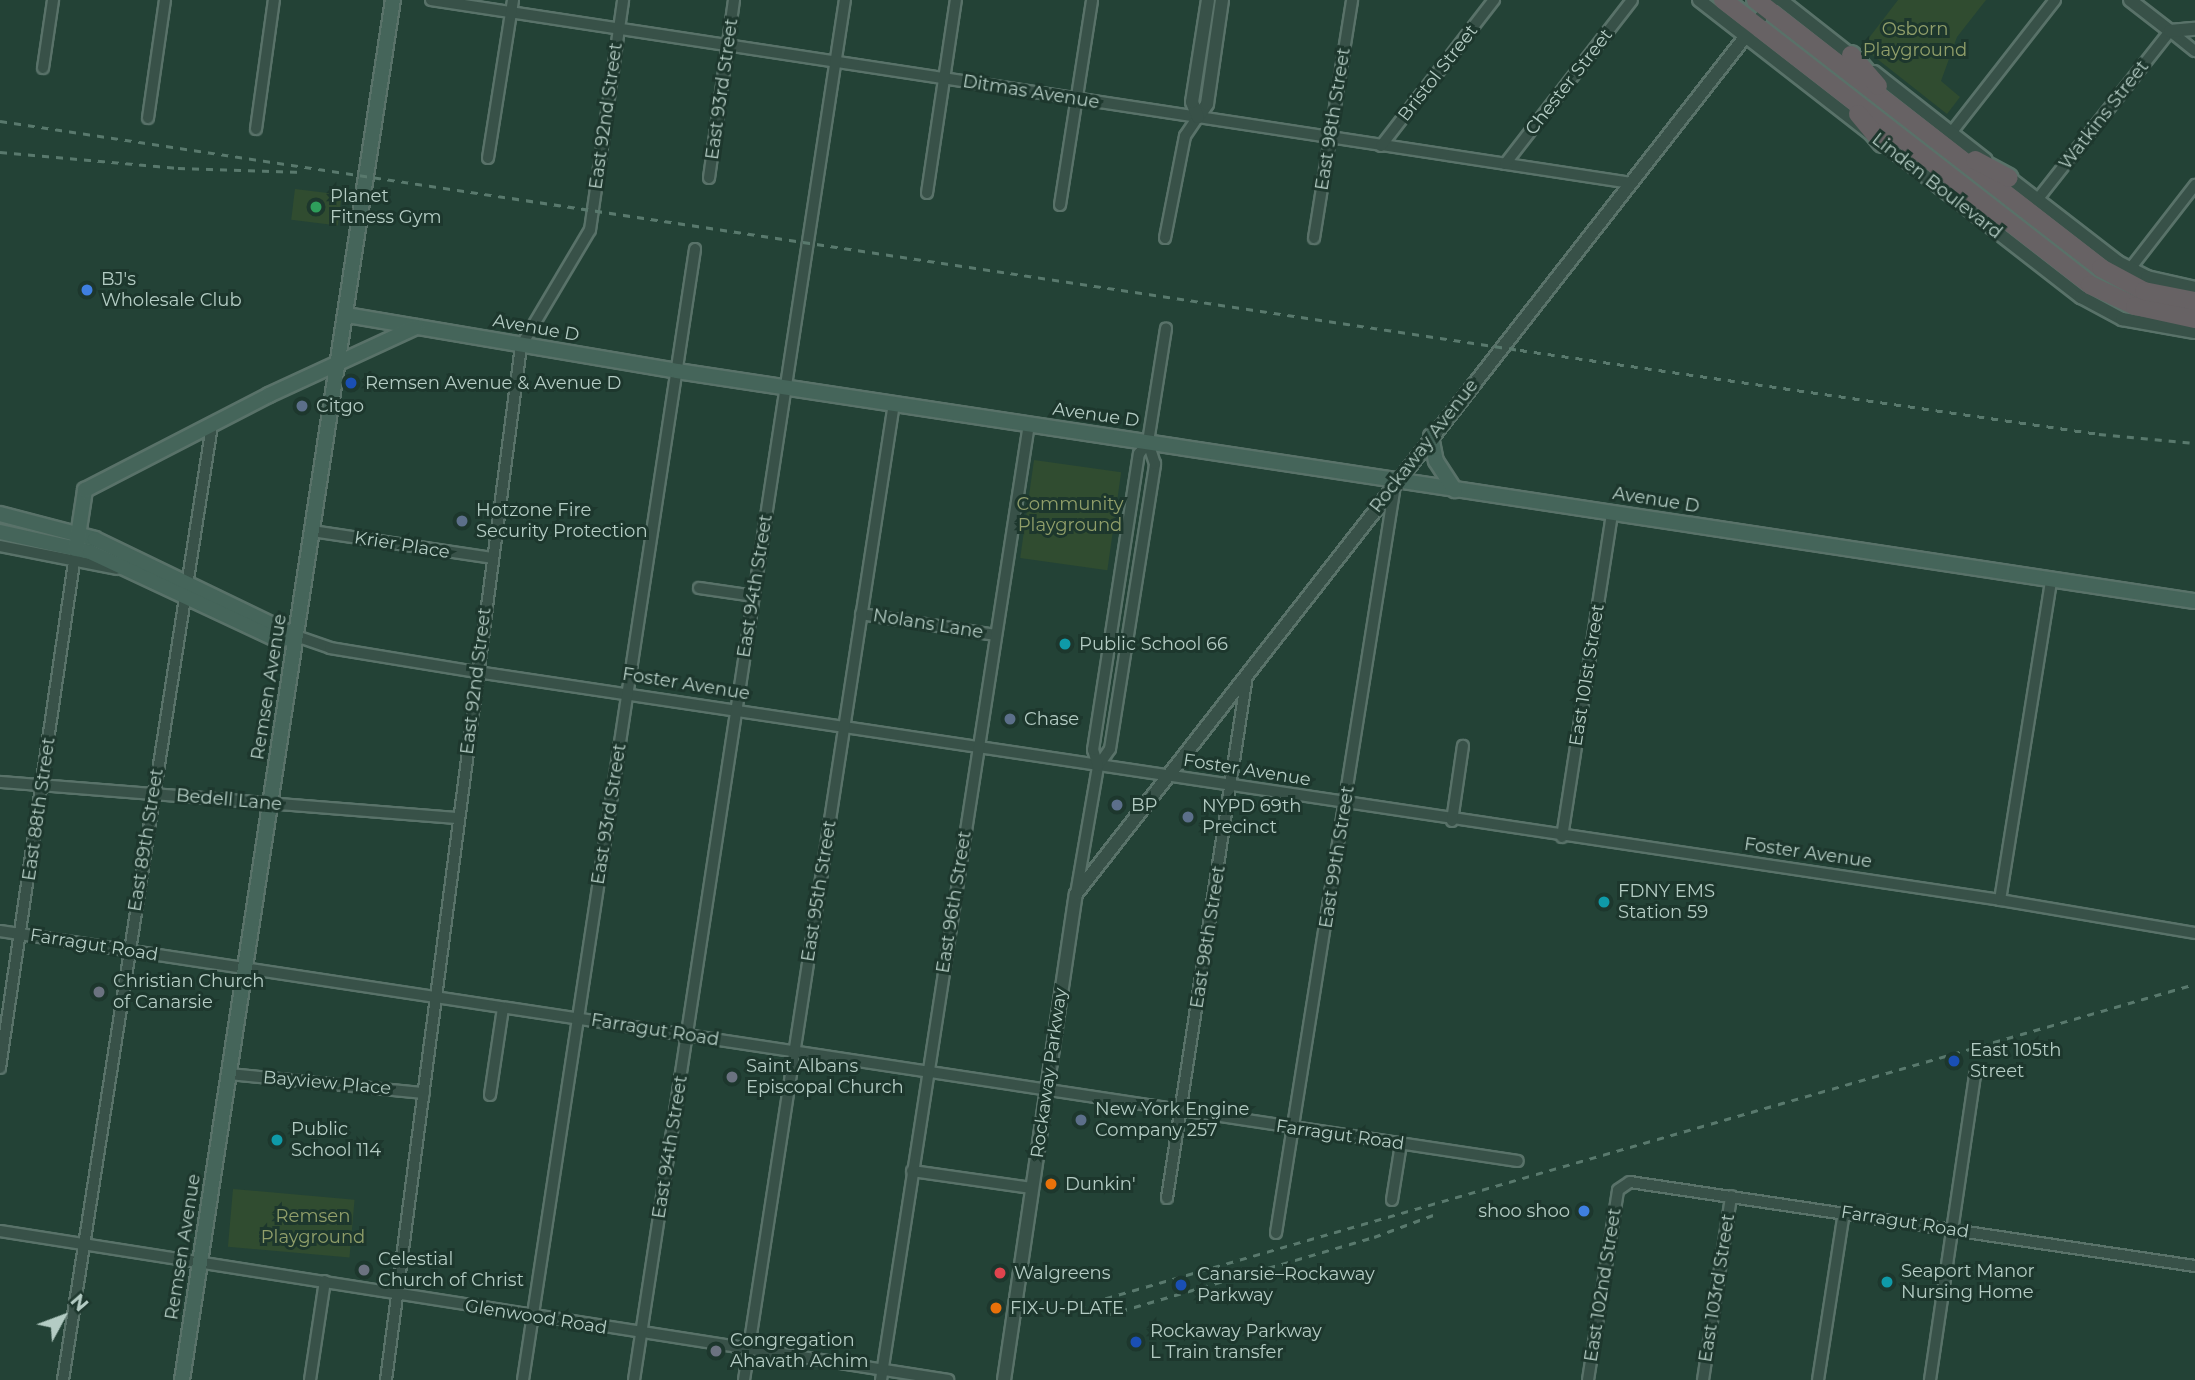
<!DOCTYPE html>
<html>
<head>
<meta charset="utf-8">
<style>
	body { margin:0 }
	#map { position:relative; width:2195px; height:1380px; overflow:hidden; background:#234236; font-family:Montserrat,sans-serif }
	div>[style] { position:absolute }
	.green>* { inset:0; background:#304c30; transform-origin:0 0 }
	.roads { filter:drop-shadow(2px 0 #597269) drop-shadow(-2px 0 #597269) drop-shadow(0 2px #597269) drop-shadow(0 -2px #597269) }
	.minor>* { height:10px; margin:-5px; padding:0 5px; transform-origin:5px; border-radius:5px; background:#385148 }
	.tertiary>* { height:12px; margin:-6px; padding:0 6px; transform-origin:6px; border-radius:6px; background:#385148 }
	.secondary>* { height:14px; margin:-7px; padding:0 7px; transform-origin:7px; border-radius:7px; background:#45655a }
	.trunk>* { height:18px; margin:-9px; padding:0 9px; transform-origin:9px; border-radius:9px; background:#676264 }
	.rail>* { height:2.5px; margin-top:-1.25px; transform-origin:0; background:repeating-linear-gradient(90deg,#59796d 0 7px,transparent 0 14px) }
	.dots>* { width:19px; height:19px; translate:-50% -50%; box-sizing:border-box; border:4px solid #1d372d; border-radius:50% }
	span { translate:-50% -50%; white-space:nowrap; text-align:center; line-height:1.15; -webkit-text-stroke:6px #1d372d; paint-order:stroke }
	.park-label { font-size:18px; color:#919f6a }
	.street-label { font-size:18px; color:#b4ccc4 }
	.poi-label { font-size:18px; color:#b4ccc4 }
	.left { translate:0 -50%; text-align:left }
	.right { translate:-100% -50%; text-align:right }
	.north { position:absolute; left:28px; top:1282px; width:70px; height:70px; -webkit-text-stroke:5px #1d372d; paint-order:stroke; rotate:49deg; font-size:19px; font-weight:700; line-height:28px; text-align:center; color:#b4ccc4 }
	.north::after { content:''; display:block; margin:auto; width:24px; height:32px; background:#b4ccc4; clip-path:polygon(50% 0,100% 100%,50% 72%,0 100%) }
</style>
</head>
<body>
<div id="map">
	<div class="green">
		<div style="clip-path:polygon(1898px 0,1986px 0,1957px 37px,1941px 81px,1960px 97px,1947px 114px,1862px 47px)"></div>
		<div style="left:295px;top:189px;width:47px;height:31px;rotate:7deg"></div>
		<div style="left:1034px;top:460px;width:88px;height:99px;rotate:8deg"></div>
		<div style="left:233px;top:1189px;width:122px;height:58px;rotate:5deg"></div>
	</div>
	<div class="roads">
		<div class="minor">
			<div style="left:431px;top:0;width:1214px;rotate:8.67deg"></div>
			<div style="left:43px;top:68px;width:69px;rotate:-81.6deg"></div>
			<div style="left:148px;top:118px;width:119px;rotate:-81.8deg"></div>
			<div style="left:256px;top:129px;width:130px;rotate:-82.1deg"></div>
			<div style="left:1951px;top:133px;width:169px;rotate:-52deg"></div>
			<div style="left:1381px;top:146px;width:185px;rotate:-52.3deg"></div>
			<div style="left:488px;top:158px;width:160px;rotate:-81deg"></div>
			<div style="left:1505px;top:164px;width:207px;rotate:-52.2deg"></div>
			<div style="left:709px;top:178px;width:180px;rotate:-82deg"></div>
			<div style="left:927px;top:193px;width:195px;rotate:-81.5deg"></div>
			<div style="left:2037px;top:200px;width:215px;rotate:-51.8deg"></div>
			<div style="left:2170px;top:31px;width:32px;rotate:39deg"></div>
			<div style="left:1060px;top:205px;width:207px;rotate:-81.1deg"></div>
			<div style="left:1165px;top:238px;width:104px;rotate:-78.9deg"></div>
			<div style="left:1185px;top:136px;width:23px;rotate:-56deg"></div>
			<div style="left:1314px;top:238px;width:241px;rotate:-80.9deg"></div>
			<div style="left:2126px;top:274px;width:113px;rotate:-52.2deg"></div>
			<div style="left:312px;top:531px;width:182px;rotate:8.5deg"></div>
			<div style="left:0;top:546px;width:119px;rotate:11.1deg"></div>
			<div style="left:699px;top:588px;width:56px;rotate:8.3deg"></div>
			<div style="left:861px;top:614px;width:136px;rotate:8.9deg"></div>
			<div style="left:296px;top:636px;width:36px;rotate:19deg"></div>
			<div style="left:330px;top:648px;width:149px;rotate:9.3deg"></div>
			<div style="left:477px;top:672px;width:1540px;rotate:8.51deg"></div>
			<div style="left:2000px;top:900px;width:198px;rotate:9.6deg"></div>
			<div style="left:1098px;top:766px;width:21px;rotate:-55deg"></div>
			<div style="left:1110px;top:749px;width:289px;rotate:-81deg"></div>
			<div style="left:1155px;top:464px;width:23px;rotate:-108deg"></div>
			<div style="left:0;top:782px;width:459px;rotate:4.5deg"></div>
			<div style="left:1452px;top:821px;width:76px;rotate:-81.7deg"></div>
			<div style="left:1562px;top:837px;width:328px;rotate:-81.2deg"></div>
			<div style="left:1076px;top:894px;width:130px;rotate:-80.2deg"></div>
			<div style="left:1098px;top:766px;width:17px;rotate:-107deg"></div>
			<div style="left:1093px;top:750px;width:300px;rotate:-81.2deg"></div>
			<div style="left:1139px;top:454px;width:15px;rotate:-53deg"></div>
			<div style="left:1148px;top:442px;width:115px;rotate:-81deg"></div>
			<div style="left:2000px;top:900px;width:324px;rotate:-80.9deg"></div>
			<div style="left:0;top:931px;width:1535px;rotate:8.62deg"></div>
			<div style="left:0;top:1068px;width:525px;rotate:-81.67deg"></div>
			<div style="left:229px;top:1074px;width:196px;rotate:5.6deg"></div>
			<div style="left:490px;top:1095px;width:88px;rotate:-81.5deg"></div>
			<div style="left:912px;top:1171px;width:121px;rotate:8.1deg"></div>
			<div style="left:1167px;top:1198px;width:528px;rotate:-81.29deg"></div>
			<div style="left:1392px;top:1200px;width:57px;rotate:-80.9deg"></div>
			<div style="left:0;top:1231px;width:960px;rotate:8.93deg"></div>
			<div style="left:1276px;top:1233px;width:757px;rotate:-80.96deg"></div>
			<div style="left:63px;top:1380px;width:967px;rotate:-81.13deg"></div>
			<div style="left:310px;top:1380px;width:100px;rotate:-81.4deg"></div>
			<div style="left:386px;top:1380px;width:1043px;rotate:-82.56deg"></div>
			<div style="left:521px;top:346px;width:135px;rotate:-59.3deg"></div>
			<div style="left:590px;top:230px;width:232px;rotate:-81.8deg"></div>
			<div style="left:523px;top:1380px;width:1144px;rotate:-81.35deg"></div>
			<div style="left:634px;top:1380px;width:1396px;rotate:-81.31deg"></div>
			<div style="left:744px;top:1380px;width:988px;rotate:-81.27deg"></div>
			<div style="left:881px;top:1380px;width:967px;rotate:-81.2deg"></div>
			<div style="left:1588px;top:1380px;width:192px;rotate:-81deg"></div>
			<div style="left:1618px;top:1190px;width:14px;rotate:-34deg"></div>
			<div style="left:1630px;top:1182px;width:571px;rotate:8.46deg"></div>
			<div style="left:1703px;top:1380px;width:186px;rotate:-81.3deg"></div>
			<div style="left:1818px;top:1380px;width:169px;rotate:-81.2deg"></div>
			<div style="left:1930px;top:1380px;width:308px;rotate:-81.6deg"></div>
		</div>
		<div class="tertiary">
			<div style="left:1699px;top:0;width:484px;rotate:37.9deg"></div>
			<div style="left:2081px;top:297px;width:47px;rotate:28.2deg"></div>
			<div style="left:2122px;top:319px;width:74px;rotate:10.1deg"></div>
			<div style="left:1781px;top:0;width:95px;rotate:38.2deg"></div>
			<div style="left:2130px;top:0;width:51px;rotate:37.8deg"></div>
			<div style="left:2170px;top:31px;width:25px;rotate:-5deg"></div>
			<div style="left:1874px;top:72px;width:142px;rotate:38.2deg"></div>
			<div style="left:1198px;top:117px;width:16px;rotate:-55deg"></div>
			<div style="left:1207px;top:104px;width:105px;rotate:-81.8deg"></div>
			<div style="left:1198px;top:117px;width:16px;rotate:-112deg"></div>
			<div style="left:1192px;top:102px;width:103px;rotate:-81.1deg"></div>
			<div style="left:2003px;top:173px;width:145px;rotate:37.7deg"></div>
			<div style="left:2118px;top:262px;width:33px;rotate:27deg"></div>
			<div style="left:2147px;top:277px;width:49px;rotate:12.9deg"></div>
			<div style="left:1004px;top:1380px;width:491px;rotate:-81.6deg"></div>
			<div style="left:1076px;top:894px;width:1134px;rotate:-52.02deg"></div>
		</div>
		<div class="secondary">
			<div style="left:347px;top:315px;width:335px;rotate:9.6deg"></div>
			<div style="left:677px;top:371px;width:1535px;rotate:8.62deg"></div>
			<div style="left:1431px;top:436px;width:25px;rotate:79deg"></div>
			<div style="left:1436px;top:461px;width:35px;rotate:57deg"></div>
			<div style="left:0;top:514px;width:98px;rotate:14.7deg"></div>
			<div style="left:95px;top:539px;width:223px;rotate:25.8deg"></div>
			<div style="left:0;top:532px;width:92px;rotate:12.5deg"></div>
			<div style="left:90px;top:552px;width:208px;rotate:25.1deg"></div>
			<div style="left:278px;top:640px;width:18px;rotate:-13deg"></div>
			<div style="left:76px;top:549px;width:60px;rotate:-81.3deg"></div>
			<div style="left:85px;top:490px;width:207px;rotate:-27.3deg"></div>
			<div style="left:269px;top:395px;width:162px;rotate:-24.8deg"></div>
			<div style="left:182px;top:1380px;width:1396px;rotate:-81.31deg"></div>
		</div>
		<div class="trunk">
			<div style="left:1723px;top:0;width:465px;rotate:37.8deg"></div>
			<div style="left:2090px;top:285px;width:50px;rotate:25deg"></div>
			<div style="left:2135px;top:306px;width:61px;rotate:12.2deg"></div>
			<div style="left:1756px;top:0;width:437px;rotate:37.8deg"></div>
			<div style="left:2101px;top:268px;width:49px;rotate:28.1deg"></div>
			<div style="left:2144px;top:291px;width:52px;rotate:11.1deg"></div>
			<div style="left:1851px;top:55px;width:41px;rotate:48.9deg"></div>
			<div style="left:1858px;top:114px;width:38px;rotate:50deg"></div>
			<div style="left:1975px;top:160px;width:38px;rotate:28deg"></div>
		</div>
	</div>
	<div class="rail">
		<div style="left:0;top:121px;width:1537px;rotate:8.57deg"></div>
		<div style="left:1520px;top:350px;width:585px;rotate:8.25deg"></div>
		<div style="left:2099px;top:434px;width:96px;rotate:5.4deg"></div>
		<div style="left:0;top:152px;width:179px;rotate:5.1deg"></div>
		<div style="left:178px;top:168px;width:125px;rotate:1.8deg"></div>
		<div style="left:1065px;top:1310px;width:1176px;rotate:-16.09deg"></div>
		<div style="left:1107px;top:1315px;width:278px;rotate:-16.3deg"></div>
		<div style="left:1374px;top:1237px;width:63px;rotate:-20.4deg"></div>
	</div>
	<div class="dots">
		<div style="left:316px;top:207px;background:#2e9e5b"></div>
		<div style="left:87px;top:290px;background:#3f7fe0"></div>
		<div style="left:351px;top:383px;background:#1a4fb4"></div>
		<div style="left:302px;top:406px;background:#5c6f8a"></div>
		<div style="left:462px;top:521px;background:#5c6f8a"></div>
		<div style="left:1065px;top:644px;background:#0f9aa8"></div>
		<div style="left:1010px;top:719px;background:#5c6f8a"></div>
		<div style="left:1117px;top:805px;background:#5c6f8a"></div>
		<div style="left:1188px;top:817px;background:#5c6f8a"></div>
		<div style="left:1604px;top:902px;background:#0f9aa8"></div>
		<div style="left:99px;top:992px;background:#6b7280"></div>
		<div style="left:1954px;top:1061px;background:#1a4fb4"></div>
		<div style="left:732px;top:1077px;background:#6b7280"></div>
		<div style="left:1081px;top:1120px;background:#5c6f8a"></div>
		<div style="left:277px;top:1140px;background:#0f9aa8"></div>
		<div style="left:1051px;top:1184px;background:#e8710a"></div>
		<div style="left:1584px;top:1211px;background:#3f7fe0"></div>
		<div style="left:364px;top:1270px;background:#6b7280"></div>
		<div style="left:1000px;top:1273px;background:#e0444e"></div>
		<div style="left:1887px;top:1282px;background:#0f9aa8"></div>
		<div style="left:1181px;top:1285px;background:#1a4fb4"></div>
		<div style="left:996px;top:1308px;background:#e8710a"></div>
		<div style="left:1136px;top:1342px;background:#1a4fb4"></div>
		<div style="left:716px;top:1351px;background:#6b7280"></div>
	</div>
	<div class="park-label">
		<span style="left:1915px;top:40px">Osborn<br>Playground</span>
		<span style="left:1070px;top:515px">Community<br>Playground</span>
		<span style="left:313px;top:1227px">Remsen<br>Playground</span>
	</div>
	<div class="street-label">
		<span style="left:1438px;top:73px;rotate:-52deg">Bristol Street</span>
		<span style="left:1569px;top:82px;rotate:-52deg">Chester Street</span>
		<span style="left:722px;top:89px;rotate:-82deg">East 93rd Street</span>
		<span style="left:1031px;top:92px;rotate:9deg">Ditmas Avenue</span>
		<span style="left:2104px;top:115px;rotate:-52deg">Watkins Street</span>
		<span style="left:606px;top:116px;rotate:-82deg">East 92nd Street</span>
		<span style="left:1333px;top:119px;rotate:-81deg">East 98th Street</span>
		<span style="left:1937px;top:186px;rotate:38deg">Linden Boulevard</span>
		<span style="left:536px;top:328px;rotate:10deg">Avenue D</span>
		<span style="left:1096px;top:415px;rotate:8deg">Avenue D</span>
		<span style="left:1424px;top:446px;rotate:-52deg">Rockaway Avenue</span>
		<span style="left:1656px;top:500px;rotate:9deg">Avenue D</span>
		<span style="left:402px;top:545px;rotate:9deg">Krier Place</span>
		<span style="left:755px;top:586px;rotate:-81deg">East 94th Street</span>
		<span style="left:928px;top:624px;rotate:9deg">Nolans Lane</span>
		<span style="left:1587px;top:675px;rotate:-81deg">East 101st Street</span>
		<span style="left:476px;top:681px;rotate:-83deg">East 92nd Street</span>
		<span style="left:686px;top:684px;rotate:9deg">Foster Avenue</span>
		<span style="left:269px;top:687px;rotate:-81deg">Remsen Avenue</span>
		<span style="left:1247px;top:770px;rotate:9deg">Foster Avenue</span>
		<span style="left:229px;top:800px;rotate:5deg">Bedell Lane</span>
		<span style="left:39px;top:809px;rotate:-82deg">East 88th Street</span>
		<span style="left:609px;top:814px;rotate:-81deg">East 93rd Street</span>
		<span style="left:146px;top:840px;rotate:-81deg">East 89th Street</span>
		<span style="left:1808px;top:853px;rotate:8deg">Foster Avenue</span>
		<span style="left:1337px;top:857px;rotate:-81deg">East 99th Street</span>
		<span style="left:819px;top:891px;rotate:-81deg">East 95th Street</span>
		<span style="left:954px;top:902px;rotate:-81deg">East 96th Street</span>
		<span style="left:1208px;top:937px;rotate:-81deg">East 98th Street</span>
		<span style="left:94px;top:945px;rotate:9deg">Farragut Road</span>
		<span style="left:655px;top:1030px;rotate:9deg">Farragut Road</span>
		<span style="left:1049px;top:1073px;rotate:-82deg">Rockaway Parkway</span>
		<span style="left:327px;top:1083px;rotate:5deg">Bayview Place</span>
		<span style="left:1340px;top:1135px;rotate:8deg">Farragut Road</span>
		<span style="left:670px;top:1147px;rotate:-81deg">East 94th Street</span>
		<span style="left:1905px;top:1222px;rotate:9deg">Farragut Road</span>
		<span style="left:183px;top:1247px;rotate:-81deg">Remsen Avenue</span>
		<span style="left:1603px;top:1285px;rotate:-81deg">East 102nd Street</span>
		<span style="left:1717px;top:1288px;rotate:-81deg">East 103rd Street</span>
		<span style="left:536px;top:1317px;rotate:9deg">Glenwood Road</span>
	</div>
	<div class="poi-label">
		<span class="left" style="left:330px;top:207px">Planet<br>Fitness Gym</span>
		<span class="left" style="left:101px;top:290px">BJ's<br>Wholesale Club</span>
		<span class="left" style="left:365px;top:383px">Remsen Avenue &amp; Avenue D</span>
		<span class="left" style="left:316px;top:406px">Citgo</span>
		<span class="left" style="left:476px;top:521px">Hotzone Fire<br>Security Protection</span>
		<span class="left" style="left:1079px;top:644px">Public School 66</span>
		<span class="left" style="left:1024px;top:719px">Chase</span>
		<span class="left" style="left:1131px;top:805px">BP</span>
		<span class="left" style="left:1202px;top:817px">NYPD 69th<br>Precinct</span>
		<span class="left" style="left:1618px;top:902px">FDNY EMS<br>Station 59</span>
		<span class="left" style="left:113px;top:992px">Christian Church<br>of Canarsie</span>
		<span class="left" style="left:1970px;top:1061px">East 105th<br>Street</span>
		<span class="left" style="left:746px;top:1077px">Saint Albans<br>Episcopal Church</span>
		<span class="left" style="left:1095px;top:1120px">New York Engine<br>Company 257</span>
		<span class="left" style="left:291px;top:1140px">Public<br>School 114</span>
		<span class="left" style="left:1065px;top:1184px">Dunkin'</span>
		<span class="right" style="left:1570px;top:1211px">shoo shoo</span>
		<span class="left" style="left:378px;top:1270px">Celestial<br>Church of Christ</span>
		<span class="left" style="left:1901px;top:1282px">Seaport Manor<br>Nursing Home</span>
		<span class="left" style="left:1014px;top:1273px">Walgreens</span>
		<span class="left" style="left:1197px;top:1285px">Canarsie–Rockaway<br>Parkway</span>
		<span class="left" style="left:1010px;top:1308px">FIX-U-PLATE</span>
		<span class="left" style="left:1150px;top:1342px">Rockaway Parkway<br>L Train transfer</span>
		<span class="left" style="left:730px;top:1351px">Congregation<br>Ahavath Achim</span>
	</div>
	<div class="north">N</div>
</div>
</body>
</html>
